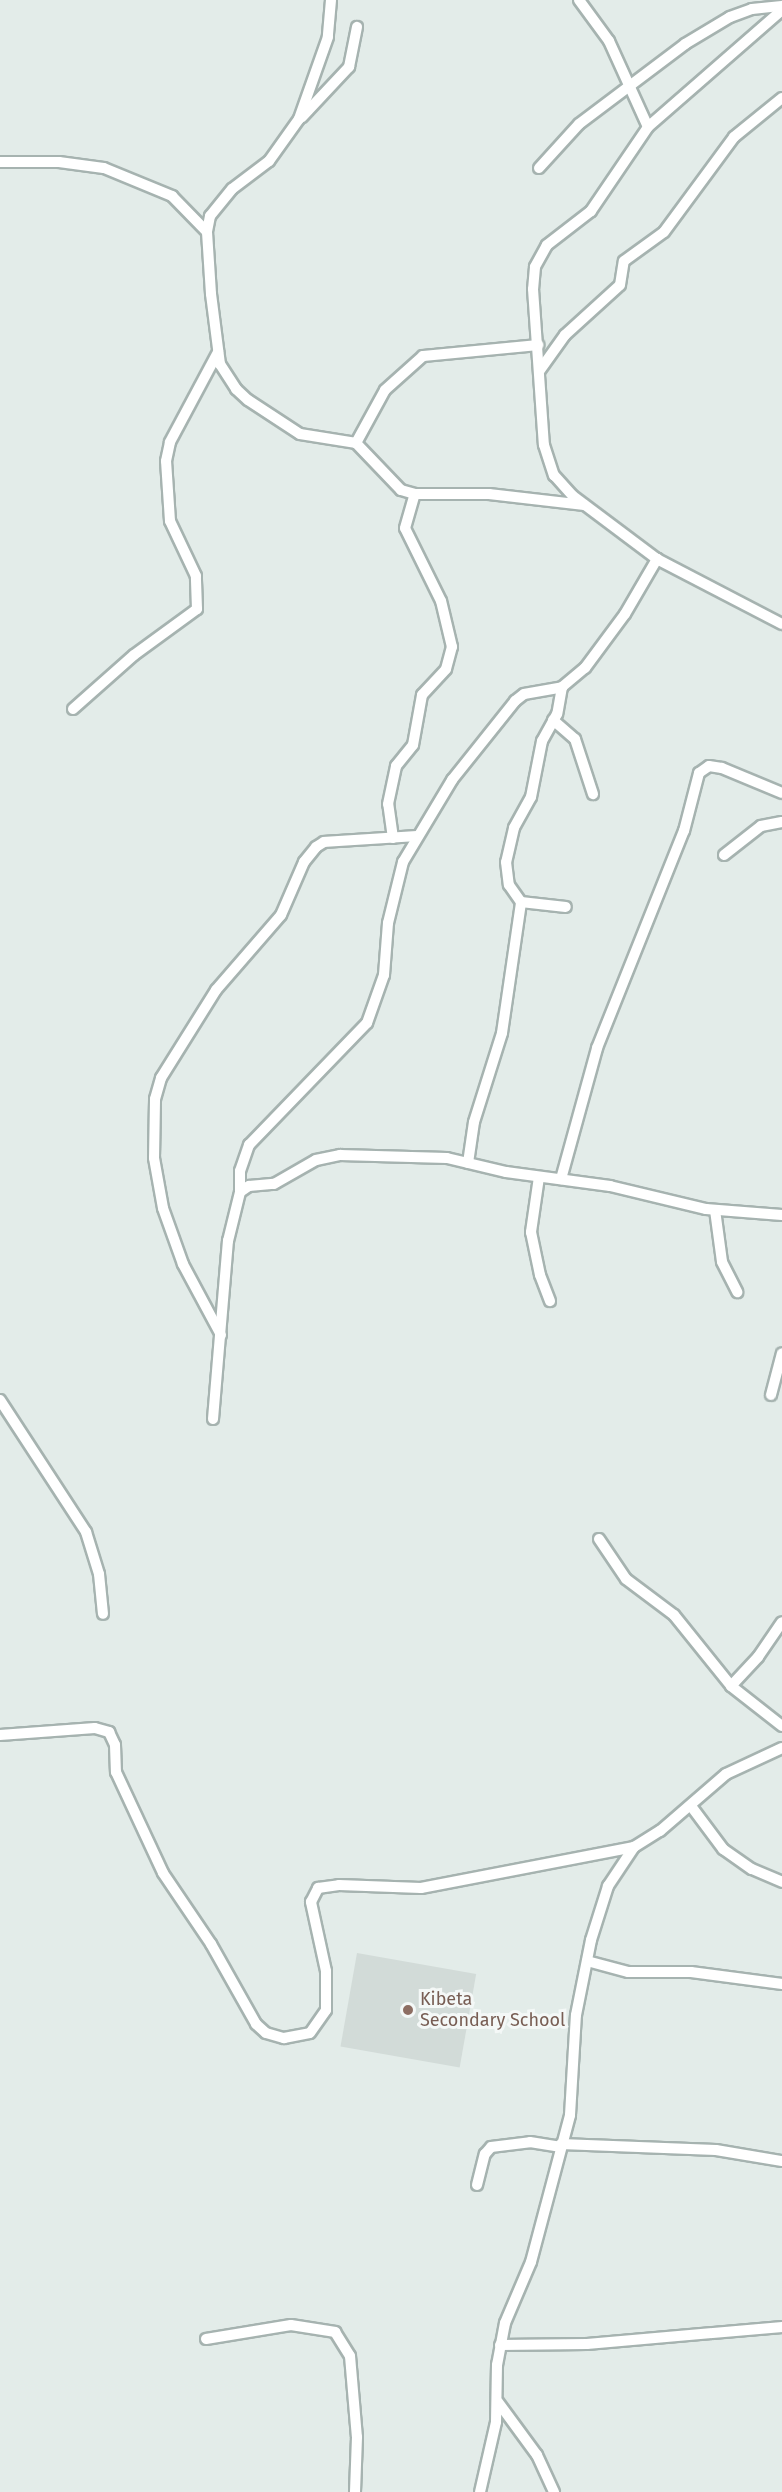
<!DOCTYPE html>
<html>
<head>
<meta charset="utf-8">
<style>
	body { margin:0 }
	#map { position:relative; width:782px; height:2492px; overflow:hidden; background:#e3ece9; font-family:"Fira Sans",sans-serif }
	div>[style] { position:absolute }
	.built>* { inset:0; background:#d2dbd8; transform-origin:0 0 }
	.roads { filter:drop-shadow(2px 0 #a6b3b0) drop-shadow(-2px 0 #a6b3b0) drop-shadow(0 2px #a6b3b0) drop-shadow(0 -2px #a6b3b0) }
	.minor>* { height:10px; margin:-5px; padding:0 5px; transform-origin:5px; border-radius:5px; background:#fff }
	.dots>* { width:16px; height:16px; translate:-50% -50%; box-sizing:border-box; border:3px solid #f4f8f7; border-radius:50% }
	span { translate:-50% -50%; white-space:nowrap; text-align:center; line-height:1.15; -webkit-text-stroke:6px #f4f8f7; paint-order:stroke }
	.education-label { font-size:18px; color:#785e54 }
	.left { translate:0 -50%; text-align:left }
</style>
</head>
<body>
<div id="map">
	<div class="built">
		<div style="left:357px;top:1953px;width:121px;height:95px;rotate:10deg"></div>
	</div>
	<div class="roads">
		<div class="minor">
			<div style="left:331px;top:0;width:37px;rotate:95deg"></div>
			<div style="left:328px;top:37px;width:87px;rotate:109.5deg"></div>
			<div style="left:299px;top:119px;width:52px;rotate:125.5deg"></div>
			<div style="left:269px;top:161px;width:46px;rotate:142.9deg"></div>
			<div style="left:232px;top:189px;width:35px;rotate:129deg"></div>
			<div style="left:210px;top:216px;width:16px;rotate:101deg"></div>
			<div style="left:207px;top:232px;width:62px;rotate:86.3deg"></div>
			<div style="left:211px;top:294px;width:71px;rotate:82.7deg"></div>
			<div style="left:220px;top:364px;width:30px;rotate:57deg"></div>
			<div style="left:236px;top:389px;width:16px;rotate:43deg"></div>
			<div style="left:248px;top:400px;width:62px;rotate:33.2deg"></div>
			<div style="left:300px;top:434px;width:57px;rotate:9.1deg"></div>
			<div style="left:356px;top:443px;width:65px;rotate:46.2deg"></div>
			<div style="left:401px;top:490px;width:15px;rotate:16deg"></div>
			<div style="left:415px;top:494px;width:74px"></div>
			<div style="left:489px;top:494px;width:96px;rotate:6.6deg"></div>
			<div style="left:579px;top:0;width:51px;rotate:53.8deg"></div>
			<div style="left:609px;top:41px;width:94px;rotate:65.6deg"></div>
			<div style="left:782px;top:10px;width:178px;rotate:138.9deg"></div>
			<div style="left:648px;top:127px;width:102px;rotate:124.2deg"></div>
			<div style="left:591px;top:211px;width:56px;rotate:142.3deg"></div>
			<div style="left:547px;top:245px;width:25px;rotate:119deg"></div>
			<div style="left:535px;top:267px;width:22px;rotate:95deg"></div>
			<div style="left:533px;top:289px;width:156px;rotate:86deg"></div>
			<div style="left:544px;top:445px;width:32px;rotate:72deg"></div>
			<div style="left:554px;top:475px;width:28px;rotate:48deg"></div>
			<div style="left:573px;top:496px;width:105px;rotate:36.9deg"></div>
			<div style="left:657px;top:559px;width:141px;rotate:27.5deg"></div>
			<div style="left:302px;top:117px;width:69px;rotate:-46.8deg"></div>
			<div style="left:349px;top:67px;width:41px;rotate:-78.7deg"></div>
			<div style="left:0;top:162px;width:59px"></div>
			<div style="left:59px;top:162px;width:45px;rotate:7.6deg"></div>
			<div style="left:104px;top:168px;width:74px;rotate:22.4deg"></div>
			<div style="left:172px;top:196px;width:50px;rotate:45.8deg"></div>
			<div style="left:539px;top:168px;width:59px;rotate:-47.7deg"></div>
			<div style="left:579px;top:124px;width:133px;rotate:-37deg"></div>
			<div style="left:685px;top:44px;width:52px;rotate:-31deg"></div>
			<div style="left:730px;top:17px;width:23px;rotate:-20deg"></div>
			<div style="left:752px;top:9px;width:30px;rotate:-6deg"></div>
			<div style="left:540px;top:370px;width:43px;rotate:-54.5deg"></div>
			<div style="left:565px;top:335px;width:74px;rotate:-42.3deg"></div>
			<div style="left:620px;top:285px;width:24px;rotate:-81deg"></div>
			<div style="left:624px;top:261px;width:49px;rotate:-35.9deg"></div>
			<div style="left:664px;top:232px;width:118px;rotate:-53.6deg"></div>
			<div style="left:734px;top:137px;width:62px;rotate:-39.1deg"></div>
			<div style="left:356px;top:443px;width:60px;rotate:-61.3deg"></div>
			<div style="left:385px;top:390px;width:51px;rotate:-41.8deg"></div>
			<div style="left:423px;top:356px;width:116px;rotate:-5.5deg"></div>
			<div style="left:562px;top:687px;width:27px;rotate:100deg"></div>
			<div style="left:557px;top:714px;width:31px;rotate:119deg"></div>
			<div style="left:542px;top:741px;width:57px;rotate:101.1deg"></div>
			<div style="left:531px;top:797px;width:35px;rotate:119deg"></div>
			<div style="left:514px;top:828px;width:35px;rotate:103deg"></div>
			<div style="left:506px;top:862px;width:23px;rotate:83deg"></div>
			<div style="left:509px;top:885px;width:21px;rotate:55deg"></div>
			<div style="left:521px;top:902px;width:45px;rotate:6.3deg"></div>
			<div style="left:73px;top:709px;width:81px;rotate:-41.5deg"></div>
			<div style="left:134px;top:655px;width:78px;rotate:-36.1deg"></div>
			<div style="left:197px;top:609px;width:33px;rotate:-92deg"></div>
			<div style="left:196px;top:576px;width:61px;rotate:-115.3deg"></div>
			<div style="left:170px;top:521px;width:60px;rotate:-93.8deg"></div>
			<div style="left:166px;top:461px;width:19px;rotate:-78deg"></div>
			<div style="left:170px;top:442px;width:102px;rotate:-61.9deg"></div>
			<div style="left:553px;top:720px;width:29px;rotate:41deg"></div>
			<div style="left:575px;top:739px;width:58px;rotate:71.9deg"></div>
			<div style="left:393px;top:838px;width:34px;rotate:-98deg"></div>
			<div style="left:388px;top:804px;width:39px;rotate:-78deg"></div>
			<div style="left:396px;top:766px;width:27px;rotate:-51deg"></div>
			<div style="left:413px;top:745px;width:51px;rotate:-79.8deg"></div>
			<div style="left:422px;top:695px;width:35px;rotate:-47deg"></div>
			<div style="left:446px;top:669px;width:23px;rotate:-75deg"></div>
			<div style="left:452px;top:647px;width:47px;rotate:-103.4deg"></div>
			<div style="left:441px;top:601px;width:81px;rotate:-116.3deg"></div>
			<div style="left:405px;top:528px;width:35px;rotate:-74deg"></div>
			<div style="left:724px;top:855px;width:47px;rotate:-38.1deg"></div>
			<div style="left:761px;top:826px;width:21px;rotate:-11deg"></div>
			<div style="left:468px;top:1163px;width:41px;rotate:-81.7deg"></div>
			<div style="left:474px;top:1122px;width:93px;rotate:-72.5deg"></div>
			<div style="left:502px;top:1033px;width:132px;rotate:-81.7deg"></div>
			<div style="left:539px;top:1177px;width:56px;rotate:98.3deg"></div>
			<div style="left:531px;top:1232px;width:44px;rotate:78.2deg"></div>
			<div style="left:540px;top:1275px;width:28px;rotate:69deg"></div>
			<div style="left:561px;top:1179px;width:136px;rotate:-74.6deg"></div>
			<div style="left:597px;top:1048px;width:234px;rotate:-68.2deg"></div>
			<div style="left:684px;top:831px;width:60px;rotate:-75.5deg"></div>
			<div style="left:699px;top:773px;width:12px;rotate:-35deg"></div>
			<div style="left:709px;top:766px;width:13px;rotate:9deg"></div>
			<div style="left:722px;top:768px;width:65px;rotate:22.6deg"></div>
			<div style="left:240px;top:1192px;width:21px;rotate:-90deg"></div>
			<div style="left:240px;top:1171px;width:28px;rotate:-71deg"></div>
			<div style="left:249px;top:1145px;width:170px;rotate:-46deg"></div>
			<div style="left:367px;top:1023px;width:51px;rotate:-70.5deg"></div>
			<div style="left:384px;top:975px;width:52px;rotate:-85.6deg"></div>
			<div style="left:388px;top:923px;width:63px;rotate:-76.2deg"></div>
			<div style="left:403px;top:862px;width:96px;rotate:-59.1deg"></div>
			<div style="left:452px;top:780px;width:101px;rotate:-51.4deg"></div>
			<div style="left:515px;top:701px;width:11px;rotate:-38deg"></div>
			<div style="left:524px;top:694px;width:39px;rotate:-10deg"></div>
			<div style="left:562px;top:687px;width:30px;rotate:-40deg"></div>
			<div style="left:585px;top:668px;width:67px;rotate:-53.5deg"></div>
			<div style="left:625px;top:614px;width:64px;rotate:-59.8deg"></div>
			<div style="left:715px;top:1210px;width:52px;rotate:82.3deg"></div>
			<div style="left:722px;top:1262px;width:34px;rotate:63deg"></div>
			<div style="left:221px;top:1335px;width:81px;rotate:-118.2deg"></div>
			<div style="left:183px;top:1264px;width:59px;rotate:-109.7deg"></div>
			<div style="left:163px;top:1208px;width:51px;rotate:-100.2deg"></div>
			<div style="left:154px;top:1158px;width:59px;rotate:-89deg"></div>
			<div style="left:155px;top:1099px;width:22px;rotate:-74deg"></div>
			<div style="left:161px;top:1078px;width:104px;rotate:-58deg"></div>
			<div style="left:216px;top:990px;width:99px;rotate:-49.1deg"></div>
			<div style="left:281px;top:915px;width:58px;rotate:-66.5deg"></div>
			<div style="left:304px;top:862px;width:19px;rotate:-51deg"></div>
			<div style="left:316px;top:847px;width:9px;rotate:-32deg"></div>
			<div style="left:324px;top:842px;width:92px;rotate:-3.7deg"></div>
			<div style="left:771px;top:1395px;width:43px;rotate:-75.3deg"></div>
			<div style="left:0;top:1400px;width:158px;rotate:56.9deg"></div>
			<div style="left:86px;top:1532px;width:44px;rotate:72.8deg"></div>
			<div style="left:99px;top:1574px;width:40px;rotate:84.3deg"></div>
			<div style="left:213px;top:1419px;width:179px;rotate:-85.2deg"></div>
			<div style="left:228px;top:1241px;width:50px;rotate:-76.2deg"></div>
			<div style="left:240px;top:1192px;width:11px;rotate:-34deg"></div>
			<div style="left:249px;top:1186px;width:25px;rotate:-5deg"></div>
			<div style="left:274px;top:1184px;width:48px;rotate:-29.7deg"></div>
			<div style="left:316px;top:1160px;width:25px;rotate:-12deg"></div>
			<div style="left:340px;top:1155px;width:107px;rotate:1.6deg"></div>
			<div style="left:447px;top:1158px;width:61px;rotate:13.3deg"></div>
			<div style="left:506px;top:1172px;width:105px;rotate:7.7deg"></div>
			<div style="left:610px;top:1186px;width:99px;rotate:13.5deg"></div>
			<div style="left:706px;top:1209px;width:76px;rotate:4.5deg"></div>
			<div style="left:599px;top:1539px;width:48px;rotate:56deg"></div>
			<div style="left:626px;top:1579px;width:60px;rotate:36.9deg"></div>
			<div style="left:674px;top:1615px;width:91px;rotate:51.2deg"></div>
			<div style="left:731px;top:1686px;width:65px;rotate:38.1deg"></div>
			<div style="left:731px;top:1686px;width:40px;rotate:-47deg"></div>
			<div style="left:758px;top:1657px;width:42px;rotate:-55.6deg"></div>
			<div style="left:0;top:1735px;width:95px;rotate:-4.2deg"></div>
			<div style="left:95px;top:1728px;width:15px;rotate:16deg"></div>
			<div style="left:109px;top:1732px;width:14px;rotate:65deg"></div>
			<div style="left:115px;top:1745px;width:27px;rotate:88deg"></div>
			<div style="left:116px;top:1772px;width:111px;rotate:65deg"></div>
			<div style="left:163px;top:1873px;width:86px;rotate:55.9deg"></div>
			<div style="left:211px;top:1944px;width:92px;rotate:60.6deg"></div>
			<div style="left:256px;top:2024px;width:13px;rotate:42deg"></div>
			<div style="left:266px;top:2033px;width:19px;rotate:16deg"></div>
			<div style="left:284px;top:2038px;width:26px;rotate:-11deg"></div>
			<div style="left:310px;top:2033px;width:28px;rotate:-55deg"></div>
			<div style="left:326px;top:2010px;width:39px;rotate:-90deg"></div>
			<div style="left:326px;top:1971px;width:71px;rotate:-102.3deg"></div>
			<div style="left:311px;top:1902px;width:16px;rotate:-63deg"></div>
			<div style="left:318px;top:1888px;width:21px;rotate:-8deg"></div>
			<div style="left:339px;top:1885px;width:82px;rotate:2.1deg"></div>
			<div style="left:421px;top:1888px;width:217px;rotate:-10.9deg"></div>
			<div style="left:634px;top:1847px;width:31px;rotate:-32deg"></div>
			<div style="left:660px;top:1831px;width:87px;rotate:-40.8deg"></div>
			<div style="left:726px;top:1774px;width:62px;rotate:-24.9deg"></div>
			<div style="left:691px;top:1806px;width:54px;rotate:53.3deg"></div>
			<div style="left:723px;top:1849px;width:35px;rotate:35deg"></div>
			<div style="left:752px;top:1869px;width:33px;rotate:23deg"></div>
			<div style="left:587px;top:1961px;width:42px;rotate:15deg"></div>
			<div style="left:628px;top:1972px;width:63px"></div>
			<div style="left:691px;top:1972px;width:92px;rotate:7.5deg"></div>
			<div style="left:561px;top:2144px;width:155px;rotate:2.2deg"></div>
			<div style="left:716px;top:2150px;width:67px;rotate:9.5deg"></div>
			<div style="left:477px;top:2185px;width:32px;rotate:-76deg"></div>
			<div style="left:485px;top:2154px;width:9px;rotate:-49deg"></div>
			<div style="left:491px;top:2147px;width:39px;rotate:-7deg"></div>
			<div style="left:530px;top:2142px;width:30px;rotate:9deg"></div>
			<div style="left:206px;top:2339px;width:86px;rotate:-9.4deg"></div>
			<div style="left:291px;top:2325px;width:45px;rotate:9deg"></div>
			<div style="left:335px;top:2332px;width:28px;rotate:58deg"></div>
			<div style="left:350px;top:2356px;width:81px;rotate:85.1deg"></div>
			<div style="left:357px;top:2437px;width:55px;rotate:92.1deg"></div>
			<div style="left:500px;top:2345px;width:87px;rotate:-0.7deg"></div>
			<div style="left:587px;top:2344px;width:196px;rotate:-5deg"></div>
			<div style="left:498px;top:2402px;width:66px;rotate:53.7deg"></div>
			<div style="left:537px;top:2455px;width:41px;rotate:65.3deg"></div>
			<div style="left:480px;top:2492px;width:72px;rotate:-77.1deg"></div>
			<div style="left:496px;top:2422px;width:57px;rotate:-89deg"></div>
			<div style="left:497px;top:2365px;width:43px;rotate:-79.2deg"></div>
			<div style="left:505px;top:2323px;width:66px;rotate:-66.9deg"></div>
			<div style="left:531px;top:2262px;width:152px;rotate:-75.1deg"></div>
			<div style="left:570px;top:2115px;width:100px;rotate:-86.6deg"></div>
			<div style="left:576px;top:2015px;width:76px;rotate:-78.7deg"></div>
			<div style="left:591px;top:1940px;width:57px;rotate:-72.5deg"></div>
			<div style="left:608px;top:1886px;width:47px;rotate:-56.3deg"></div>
		</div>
	</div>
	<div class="dots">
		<div style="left:408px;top:2010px;background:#8d6e63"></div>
	</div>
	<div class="education-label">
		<span class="left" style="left:420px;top:2010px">Kibeta<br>Secondary School</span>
	</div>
</div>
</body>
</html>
